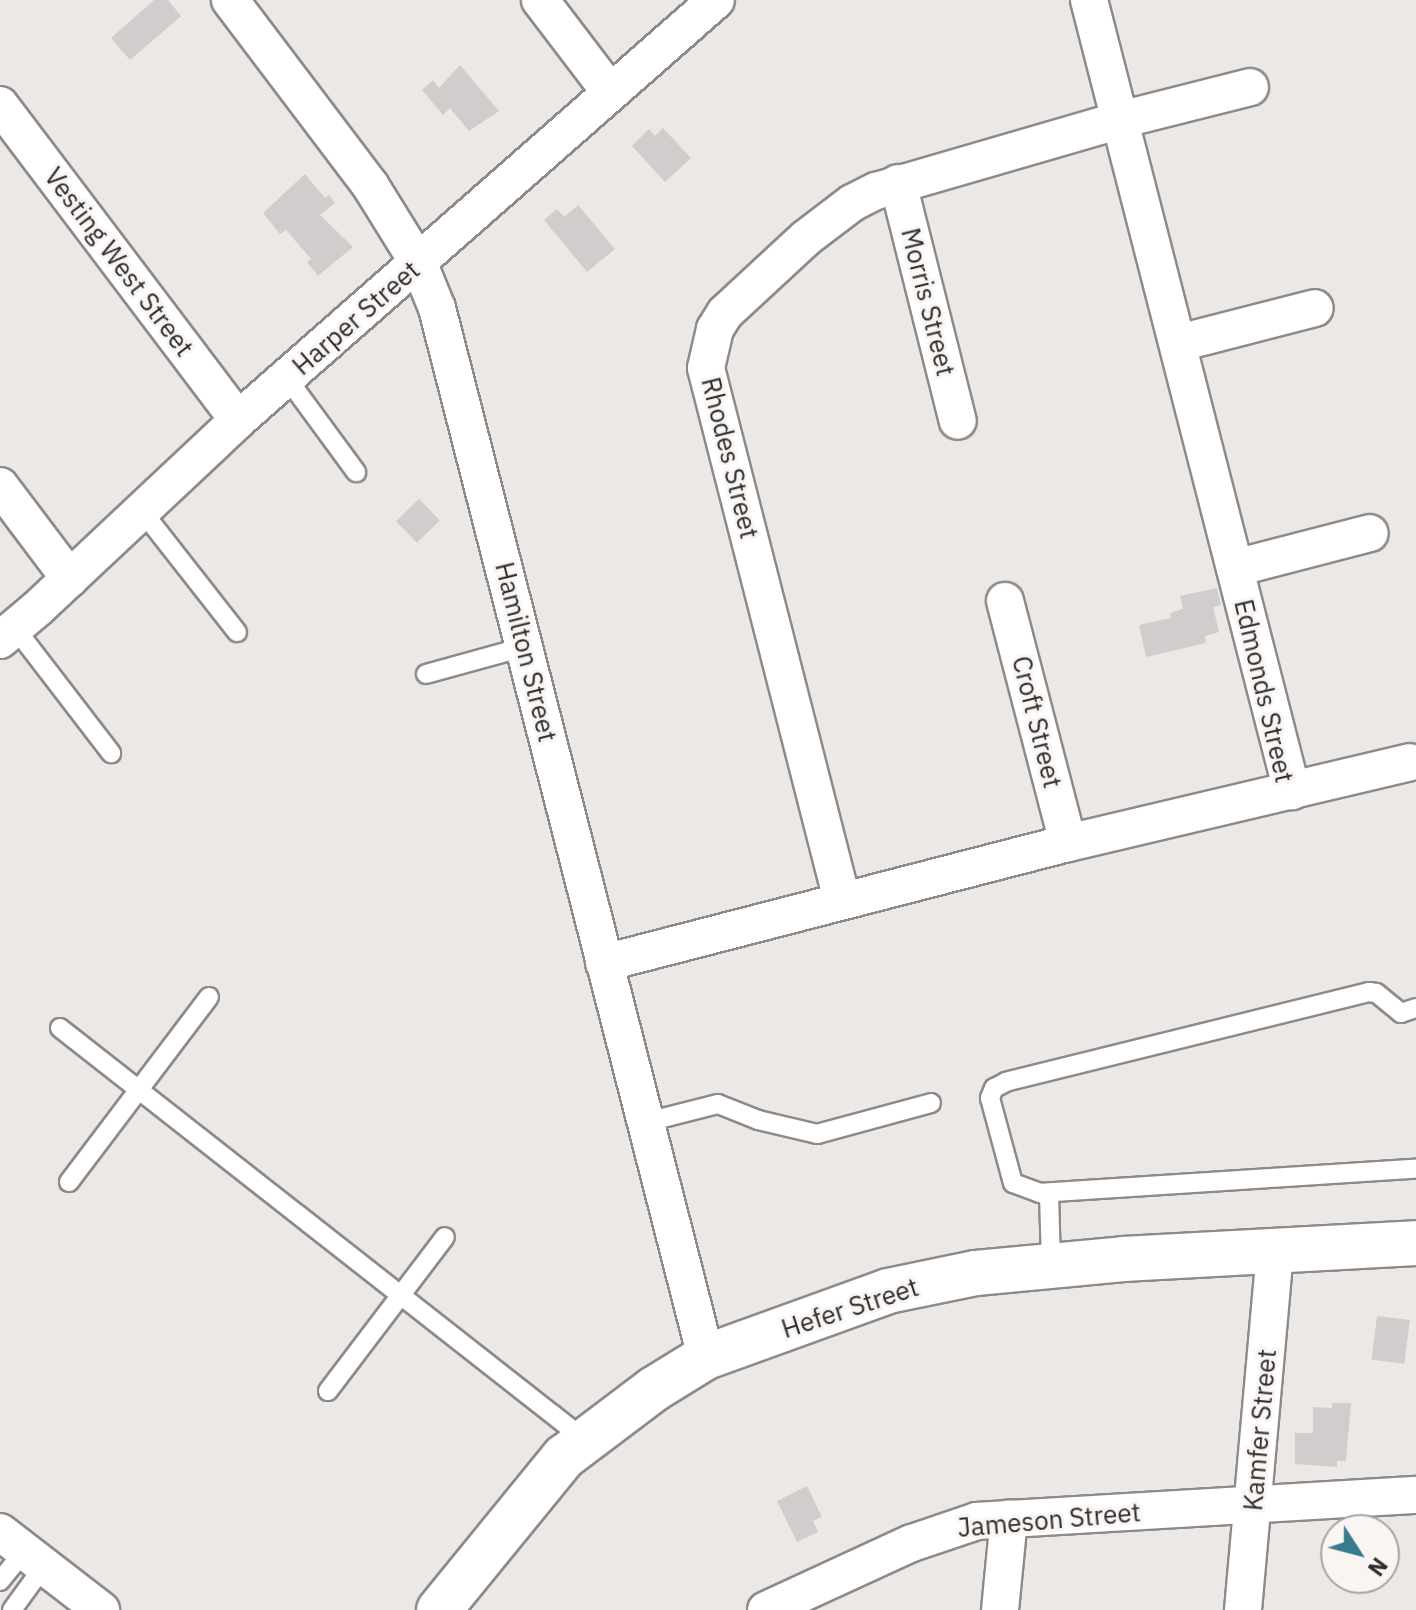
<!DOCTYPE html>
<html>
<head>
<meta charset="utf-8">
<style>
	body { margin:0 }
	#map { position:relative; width:1416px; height:1610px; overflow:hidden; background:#ece8e6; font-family:"IBM Plex Sans",sans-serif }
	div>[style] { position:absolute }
	.building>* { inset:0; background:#d1cdcc; transform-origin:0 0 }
	.roads { filter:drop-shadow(2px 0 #8e8a89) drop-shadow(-2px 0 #8e8a89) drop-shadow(0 2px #8e8a89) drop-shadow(0 -2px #8e8a89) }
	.service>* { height:18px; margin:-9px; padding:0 9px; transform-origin:9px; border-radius:9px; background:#fff }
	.minor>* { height:36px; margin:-18px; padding:0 18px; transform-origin:18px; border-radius:18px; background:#fff }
	.tertiary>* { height:44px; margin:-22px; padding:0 22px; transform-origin:22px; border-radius:22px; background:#fff }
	span { translate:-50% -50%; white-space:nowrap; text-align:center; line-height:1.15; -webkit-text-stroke:6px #f9f5f3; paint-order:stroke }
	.street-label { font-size:26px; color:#2f2d2d }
	.north { position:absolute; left:1320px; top:1514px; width:80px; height:80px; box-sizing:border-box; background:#f9f5f3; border:2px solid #a8a5a4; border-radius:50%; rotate:126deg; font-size:22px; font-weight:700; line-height:32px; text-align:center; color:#2f2d2d }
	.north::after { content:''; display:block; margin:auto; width:28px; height:36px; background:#3a7a8d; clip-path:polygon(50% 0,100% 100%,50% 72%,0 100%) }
</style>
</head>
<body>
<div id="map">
	<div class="building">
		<div style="clip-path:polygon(154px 0,168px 0,181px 16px,130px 60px,111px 38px)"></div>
		<div style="clip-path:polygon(460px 65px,499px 111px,469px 131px,450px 108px,443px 115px,422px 90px,433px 80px,439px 88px)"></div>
		<div style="clip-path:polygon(663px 128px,691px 158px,665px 182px,632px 146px,649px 129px,655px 136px)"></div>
		<div style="clip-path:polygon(305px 174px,325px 198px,329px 195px,335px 203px,320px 215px,353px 247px,318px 276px,307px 262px,311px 259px,286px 230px,280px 234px,263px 213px)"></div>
		<div style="clip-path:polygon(578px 205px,615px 249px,587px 272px,544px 220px,557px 209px,564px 217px)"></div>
		<div style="left:419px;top:499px;width:30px;height:32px;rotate:46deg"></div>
		<div style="clip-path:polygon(1217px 588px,1221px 605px,1213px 607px,1219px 632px,1205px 636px,1206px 643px,1146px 657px,1139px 625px,1171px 618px,1170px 613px,1183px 609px,1180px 596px)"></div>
		<div style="left:1377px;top:1316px;width:33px;height:44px;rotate:7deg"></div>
		<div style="clip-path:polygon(1332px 1403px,1351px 1403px,1346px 1461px,1337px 1461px,1337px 1467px,1295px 1464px,1295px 1433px,1313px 1433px,1313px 1407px,1332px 1408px)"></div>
		<div style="clip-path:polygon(807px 1486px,822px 1517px,813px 1521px,818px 1532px,797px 1542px,777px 1501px)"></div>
	</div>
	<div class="roads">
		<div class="service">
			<div style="left:287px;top:378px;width:117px;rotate:53.7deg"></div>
			<div style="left:142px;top:511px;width:154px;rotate:51.9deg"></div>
			<div style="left:15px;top:628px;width:158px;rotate:52.5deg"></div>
			<div style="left:426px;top:674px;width:102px;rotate:-15.4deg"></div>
			<div style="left:1416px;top:1008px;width:16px;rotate:162deg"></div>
			<div style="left:1401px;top:1013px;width:32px;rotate:-141deg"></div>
			<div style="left:1376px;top:993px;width:7px;rotate:-172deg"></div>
			<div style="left:1369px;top:992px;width:374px;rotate:166.1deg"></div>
			<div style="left:1006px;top:1082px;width:13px;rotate:153deg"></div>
			<div style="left:994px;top:1088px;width:11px;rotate:112deg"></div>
			<div style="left:990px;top:1098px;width:88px;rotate:74.9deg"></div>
			<div style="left:1013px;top:1183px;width:29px;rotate:20deg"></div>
			<div style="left:1040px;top:1193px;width:377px;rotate:-3.7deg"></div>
			<div style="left:60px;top:1028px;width:666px;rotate:38.11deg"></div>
			<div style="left:647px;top:1122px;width:73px;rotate:-14.2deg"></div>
			<div style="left:718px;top:1104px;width:43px;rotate:21.8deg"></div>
			<div style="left:758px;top:1120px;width:61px;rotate:13.3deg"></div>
			<div style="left:817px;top:1134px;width:118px;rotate:-15.2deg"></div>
			<div style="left:69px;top:1182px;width:232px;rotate:-52.9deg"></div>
			<div style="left:1049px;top:1193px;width:71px;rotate:88.4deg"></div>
			<div style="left:328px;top:1391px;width:193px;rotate:-52.8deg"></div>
			<div style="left:0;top:1581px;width:38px;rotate:-51deg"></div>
			<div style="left:12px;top:1610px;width:54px;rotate:-54deg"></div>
		</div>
		<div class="minor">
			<div style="left:230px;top:0;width:232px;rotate:52.9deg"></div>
			<div style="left:370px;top:185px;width:93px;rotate:58.2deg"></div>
			<div style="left:419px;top:264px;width:48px;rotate:67.8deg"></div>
			<div style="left:437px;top:308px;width:1083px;rotate:75.62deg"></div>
			<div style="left:540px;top:0;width:116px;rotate:52.7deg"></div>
			<div style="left:1089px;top:0;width:817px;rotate:75.61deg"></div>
			<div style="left:0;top:105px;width:395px;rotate:52.9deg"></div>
			<div style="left:898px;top:183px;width:245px;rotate:75.9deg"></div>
			<div style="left:1179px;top:343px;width:140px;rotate:-14.4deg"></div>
			<div style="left:0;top:486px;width:116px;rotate:53deg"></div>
			<div style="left:1235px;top:568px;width:139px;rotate:-14.5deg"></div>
			<div style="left:1005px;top:601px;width:250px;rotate:75.4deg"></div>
			<div style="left:0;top:640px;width:50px;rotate:-40.1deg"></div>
			<div style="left:38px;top:608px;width:274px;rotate:-43.2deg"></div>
			<div style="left:238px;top:420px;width:636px;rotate:-41.3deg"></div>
			<div style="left:842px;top:900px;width:549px;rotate:-104.34deg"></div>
			<div style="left:706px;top:368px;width:40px;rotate:-77deg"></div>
			<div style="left:715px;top:329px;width:19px;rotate:-58deg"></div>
			<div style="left:725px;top:313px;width:110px;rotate:-42.8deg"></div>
			<div style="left:806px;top:238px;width:58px;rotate:-37.3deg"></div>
			<div style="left:852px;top:203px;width:27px;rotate:-27deg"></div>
			<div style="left:876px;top:191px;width:254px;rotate:-16.2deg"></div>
			<div style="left:1120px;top:120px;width:134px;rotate:-14.2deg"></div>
			<div style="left:604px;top:963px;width:479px;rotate:-14.5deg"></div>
			<div style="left:1068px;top:843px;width:351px;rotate:-13.3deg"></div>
			<div style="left:0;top:1532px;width:128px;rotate:37.7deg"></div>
			<div style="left:766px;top:1610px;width:161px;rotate:-24.7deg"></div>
			<div style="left:912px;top:1543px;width:69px;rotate:-18.7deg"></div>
			<div style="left:977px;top:1521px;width:440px;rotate:-3.4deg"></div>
			<div style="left:1000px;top:1610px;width:92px;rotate:-84.4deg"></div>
			<div style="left:1243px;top:1610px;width:361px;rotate:-84.9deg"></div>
		</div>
		<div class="tertiary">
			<div style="left:439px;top:1610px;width:198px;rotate:-50.8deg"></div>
			<div style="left:564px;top:1457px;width:113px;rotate:-37.1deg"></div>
			<div style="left:654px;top:1389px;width:61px;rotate:-31.6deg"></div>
			<div style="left:706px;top:1357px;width:194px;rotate:-19.9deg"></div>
			<div style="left:888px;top:1291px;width:90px;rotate:-11.6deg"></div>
			<div style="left:976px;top:1273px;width:148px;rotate:-5.4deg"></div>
			<div style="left:1123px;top:1259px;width:293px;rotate:-3.1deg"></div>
		</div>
	</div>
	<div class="street-label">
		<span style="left:119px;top:262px;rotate:53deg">Vesting West Street</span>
		<span style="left:928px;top:302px;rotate:76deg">Morris Street</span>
		<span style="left:356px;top:318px;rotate:-41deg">Harper Street</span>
		<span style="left:730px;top:458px;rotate:76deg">Rhodes Street</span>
		<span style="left:526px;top:652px;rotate:76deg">Hamilton Street</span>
		<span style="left:1264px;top:691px;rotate:77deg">Edmonds Street</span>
		<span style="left:1037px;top:722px;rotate:76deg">Croft Street</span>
		<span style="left:850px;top:1308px;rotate:-18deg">Hefer Street</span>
		<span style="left:1260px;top:1430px;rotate:-85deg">Kamfer Street</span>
		<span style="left:1049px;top:1520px;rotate:-5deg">Jameson Street</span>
	</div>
	<div class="north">N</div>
</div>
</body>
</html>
